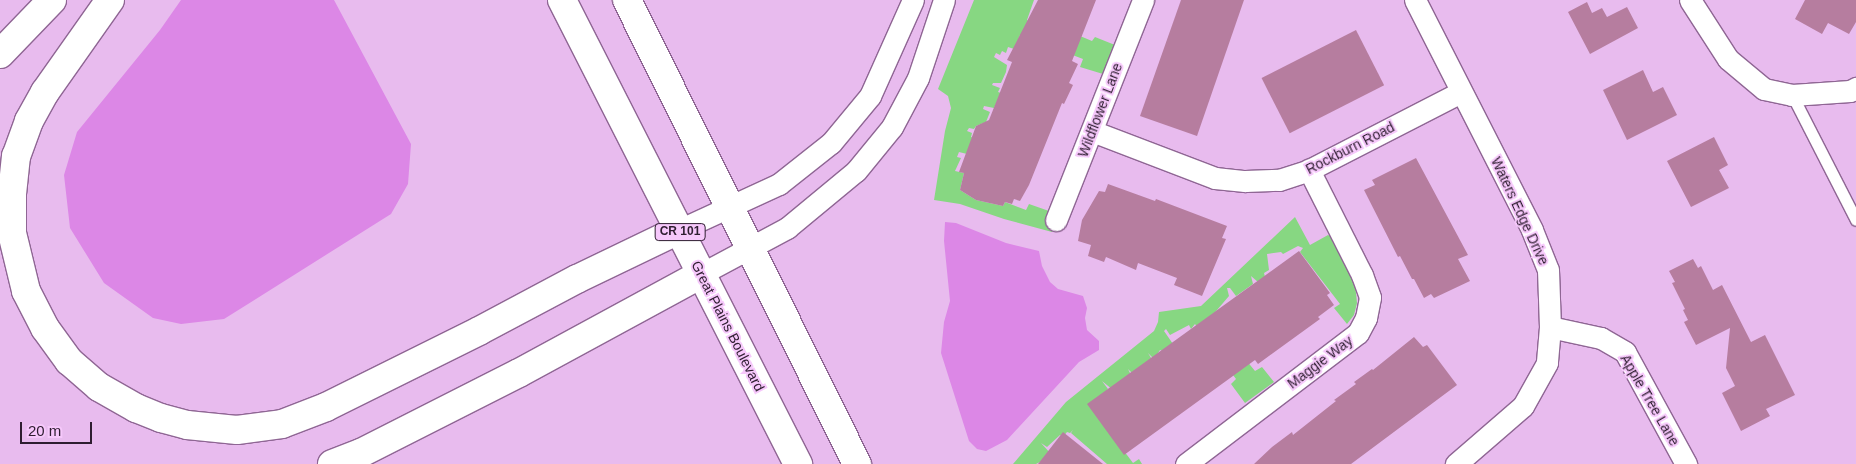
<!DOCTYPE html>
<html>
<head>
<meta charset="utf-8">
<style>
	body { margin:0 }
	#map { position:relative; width:1856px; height:464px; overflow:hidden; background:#e8bbee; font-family:Arial,sans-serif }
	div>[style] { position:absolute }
	.green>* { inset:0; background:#87d782 }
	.water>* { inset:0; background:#dc87e6 }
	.building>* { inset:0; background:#b67d9f; transform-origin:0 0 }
	.roads { filter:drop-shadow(1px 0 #8f6694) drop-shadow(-1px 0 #8f6694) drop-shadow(0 1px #8f6694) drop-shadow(0 -1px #8f6694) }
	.lane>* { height:11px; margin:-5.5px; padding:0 5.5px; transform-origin:5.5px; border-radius:5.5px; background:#fff }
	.street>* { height:21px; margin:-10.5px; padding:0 10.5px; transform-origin:10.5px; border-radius:10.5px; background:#fff }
	.primary>* { height:28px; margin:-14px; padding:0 14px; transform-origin:14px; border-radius:14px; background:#fff }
	.highway>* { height:28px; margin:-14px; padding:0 14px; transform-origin:14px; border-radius:14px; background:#fff }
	span { translate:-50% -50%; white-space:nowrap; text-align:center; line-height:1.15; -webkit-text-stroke:4px #f6c8fb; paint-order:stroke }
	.shield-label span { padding:1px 4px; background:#f6c8fb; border:1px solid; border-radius:4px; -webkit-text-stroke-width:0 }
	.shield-label { font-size:12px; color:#2e1d30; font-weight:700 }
	.street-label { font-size:14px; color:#2e1d30 }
	.scale { position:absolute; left:20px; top:422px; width:72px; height:22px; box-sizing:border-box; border:2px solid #2e1d30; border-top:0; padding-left:6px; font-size:15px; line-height:18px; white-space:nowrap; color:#2e1d30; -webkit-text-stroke:4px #f6c8fb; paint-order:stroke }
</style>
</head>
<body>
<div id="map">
	<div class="green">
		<div style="clip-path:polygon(974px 0,1034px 0,1027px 20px,1044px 31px,1080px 36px,1092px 41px,1095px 37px,1115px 45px,1103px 74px,1080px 67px,1083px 59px,1020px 35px,1014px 49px,1008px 47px,1006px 53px,1002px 51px,1000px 55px,996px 53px,994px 57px,1007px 65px,1006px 72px,1001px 83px,993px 83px,992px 85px,1000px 88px,998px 92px,1001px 93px,994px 108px,984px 106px,983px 109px,990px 112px,986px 122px,976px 126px,974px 129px,969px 128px,967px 131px,972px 133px,971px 137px,982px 141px,975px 156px,959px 152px,957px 157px,961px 158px,955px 171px,964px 173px,960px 190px,976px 200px,1003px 206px,1005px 202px,1026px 210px,1029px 204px,1049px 211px,1045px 221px,1052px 224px,1052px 232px,1004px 219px,960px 204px,934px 200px,945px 131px,951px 108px,948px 96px,938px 89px)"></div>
		<div style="clip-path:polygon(1295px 217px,1310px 245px,1328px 235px,1332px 237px,1355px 283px,1357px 303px,1354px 315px,1347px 324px,1334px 308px,1340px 304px,1300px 252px,1303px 248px,1298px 246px,1283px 254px,1281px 252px,1267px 254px,1269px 270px,1264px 273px,1265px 277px,1258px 282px,1251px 276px,1253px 284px,1236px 296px,1230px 288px,1227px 288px,1229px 296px,1211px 317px,1255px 371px,1262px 367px,1274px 382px,1245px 403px,1231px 384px,1236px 379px,1195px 324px,1191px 329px,1189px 325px,1170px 335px,1166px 329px,1164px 331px,1173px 344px,1163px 351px,1160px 350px,1154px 359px,1148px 353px,1153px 361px,1136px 377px,1128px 369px,1131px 375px,1113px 390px,1102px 381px,1108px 389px,1091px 407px,1133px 463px,1139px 459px,1142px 464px,1107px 464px,1071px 433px,1073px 430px,1070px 433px,1067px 432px,1063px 437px,1060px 435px,1047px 447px,1041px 443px,1051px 454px,1040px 462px,1036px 464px,1013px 464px,1066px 402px,1154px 331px,1158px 322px,1159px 312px,1201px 306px)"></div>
	</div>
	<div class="water">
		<div style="clip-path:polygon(181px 0,334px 0,411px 144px,408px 184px,391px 214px,224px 319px,181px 324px,153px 318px,104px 283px,70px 228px,64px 175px,77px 132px,160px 30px)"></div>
		<div style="clip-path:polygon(945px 222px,956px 223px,1006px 243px,1039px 251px,1042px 266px,1050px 282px,1058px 289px,1083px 296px,1087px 308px,1085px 318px,1087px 330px,1099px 341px,1099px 350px,1079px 362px,1007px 440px,986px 451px,977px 449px,969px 441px,941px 353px,944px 322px,950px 301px,944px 241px)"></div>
	</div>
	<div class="building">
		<div style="clip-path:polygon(1038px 0,1096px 0,1072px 61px,1078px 64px,1069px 83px,1073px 85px,1064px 104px,1062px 103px,1029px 185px,1020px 201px,1014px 199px,1012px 204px,1005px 202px,1003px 206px,976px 200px,960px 190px,964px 173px,959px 172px,976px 126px,989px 120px,1012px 62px,1007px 60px)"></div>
		<div style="clip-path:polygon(1181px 0,1244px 0,1197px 136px,1140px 116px)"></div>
		<div style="clip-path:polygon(1805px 0,1856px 0,1856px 22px,1849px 34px,1828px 23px,1822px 34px,1795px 19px)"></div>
		<div style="clip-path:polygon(1587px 2px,1592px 13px,1602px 8px,1607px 17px,1627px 7px,1638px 28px,1590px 54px,1568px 12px)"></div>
		<div style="left:1356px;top:30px;width:62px;height:106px;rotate:63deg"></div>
		<div style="clip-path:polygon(1643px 70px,1653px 92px,1663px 87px,1677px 115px,1627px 140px,1603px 90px)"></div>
		<div style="clip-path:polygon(1714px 137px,1728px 165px,1719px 170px,1729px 188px,1691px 207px,1667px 161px)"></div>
		<div style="clip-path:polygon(1416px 158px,1468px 255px,1458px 259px,1470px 281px,1434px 298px,1431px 294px,1424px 298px,1414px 279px,1412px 279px,1400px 256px,1398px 257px,1364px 190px,1375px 185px,1372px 180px)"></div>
		<div style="clip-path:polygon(1108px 184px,1155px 201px,1156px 199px,1227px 226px,1222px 238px,1226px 239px,1202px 296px,1174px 285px,1177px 278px,1138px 263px,1136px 270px,1106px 257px,1104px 262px,1088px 256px,1091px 245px,1078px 241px,1082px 220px,1099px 191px,1105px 192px)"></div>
		<div style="clip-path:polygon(1299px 251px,1330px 293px,1327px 295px,1334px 305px,1318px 317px,1320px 319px,1258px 364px,1255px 360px,1124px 455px,1087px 404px)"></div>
		<div style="clip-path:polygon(1693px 259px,1698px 268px,1701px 266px,1713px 290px,1722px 285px,1751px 342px,1765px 335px,1795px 395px,1766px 409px,1770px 416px,1741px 431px,1722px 393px,1735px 386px,1726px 368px,1730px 328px,1696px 345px,1684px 322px,1688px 320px,1683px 310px,1685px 309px,1672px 283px,1675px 282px,1669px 271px)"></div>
		<div style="clip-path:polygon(1414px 337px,1423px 347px,1427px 345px,1457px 385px,1351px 464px,1254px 464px,1272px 447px,1292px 432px,1293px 435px,1336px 401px,1334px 400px,1356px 384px,1354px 382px,1372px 369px,1373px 370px)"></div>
		<div style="clip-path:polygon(1063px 432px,1103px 464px,1038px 464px)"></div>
	</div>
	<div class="roads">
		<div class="lane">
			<div style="left:1792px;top:95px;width:140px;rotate:62.9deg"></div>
		</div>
		<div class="street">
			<div style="left:1415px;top:0;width:258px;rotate:63deg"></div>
			<div style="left:1532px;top:230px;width:43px;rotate:68.2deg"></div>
			<div style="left:1548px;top:270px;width:57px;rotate:88deg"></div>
			<div style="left:1550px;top:327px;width:36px;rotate:95deg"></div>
			<div style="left:1547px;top:363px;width:49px;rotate:119.2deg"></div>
			<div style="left:1523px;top:406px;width:89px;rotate:139.1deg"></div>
			<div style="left:1690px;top:0;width:70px;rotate:57.2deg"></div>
			<div style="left:1728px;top:59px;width:47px;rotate:39.8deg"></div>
			<div style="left:1764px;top:89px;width:29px;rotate:12deg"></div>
			<div style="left:1792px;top:95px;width:58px;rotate:-3.9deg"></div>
			<div style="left:1850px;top:91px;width:7px;rotate:-27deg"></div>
			<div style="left:1092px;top:131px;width:132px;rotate:20.9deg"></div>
			<div style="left:1215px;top:178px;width:30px;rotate:6deg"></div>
			<div style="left:1245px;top:181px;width:34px;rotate:-2deg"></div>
			<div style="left:1279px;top:180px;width:32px;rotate:-18deg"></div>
			<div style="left:1309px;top:170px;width:171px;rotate:-27.2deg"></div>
			<div style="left:1056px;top:220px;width:237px;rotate:-68.4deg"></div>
			<div style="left:679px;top:230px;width:110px;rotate:-24.7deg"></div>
			<div style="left:779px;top:184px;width:66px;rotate:-38.3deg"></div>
			<div style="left:831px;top:143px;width:61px;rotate:-50.3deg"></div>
			<div style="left:870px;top:96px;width:105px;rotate:-65.9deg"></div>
			<div style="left:701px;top:274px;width:98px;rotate:-28.1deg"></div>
			<div style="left:787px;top:228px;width:89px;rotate:-39.6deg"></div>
			<div style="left:856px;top:171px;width:57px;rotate:-50.7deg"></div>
			<div style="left:892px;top:127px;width:55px;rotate:-62deg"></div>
			<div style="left:918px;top:78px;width:82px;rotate:-71.6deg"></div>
			<div style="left:1550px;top:327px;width:52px;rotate:12.2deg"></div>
			<div style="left:1601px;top:338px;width:28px;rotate:30deg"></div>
			<div style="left:1625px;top:352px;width:128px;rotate:61.4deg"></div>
			<div style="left:1186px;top:464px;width:216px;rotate:-37.3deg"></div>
			<div style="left:1358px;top:333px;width:17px;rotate:-62deg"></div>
			<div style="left:1366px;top:318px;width:21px;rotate:-79deg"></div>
			<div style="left:1370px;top:297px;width:23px;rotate:-110deg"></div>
			<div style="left:1362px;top:275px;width:118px;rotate:-116.8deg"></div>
		</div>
		<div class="primary">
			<div style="left:562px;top:0;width:521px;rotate:63.04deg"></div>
			<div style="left:627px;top:0;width:518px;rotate:63.63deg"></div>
		</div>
		<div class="highway">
			<div style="left:110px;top:0;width:113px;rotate:125.2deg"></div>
			<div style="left:45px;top:92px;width:33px;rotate:119deg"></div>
			<div style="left:29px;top:121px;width:37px;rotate:110deg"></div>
			<div style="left:16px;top:156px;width:36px;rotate:96deg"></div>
			<div style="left:12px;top:192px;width:41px;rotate:90deg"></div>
			<div style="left:12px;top:233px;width:60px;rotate:76.4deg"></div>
			<div style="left:26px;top:291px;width:42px;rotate:62.8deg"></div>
			<div style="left:45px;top:328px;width:41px;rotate:54deg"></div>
			<div style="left:69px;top:361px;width:40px;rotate:41deg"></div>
			<div style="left:99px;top:387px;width:43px;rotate:29.6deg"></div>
			<div style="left:136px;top:408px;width:27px;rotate:22deg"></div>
			<div style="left:161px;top:418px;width:27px;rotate:15deg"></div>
			<div style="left:187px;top:425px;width:50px;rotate:5.7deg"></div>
			<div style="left:237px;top:430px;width:45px;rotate:-7.6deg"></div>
			<div style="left:282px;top:424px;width:47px;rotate:-21.1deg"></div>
			<div style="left:326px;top:407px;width:171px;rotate:-26.4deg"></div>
			<div style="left:479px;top:331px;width:111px;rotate:-28deg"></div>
			<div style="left:577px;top:279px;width:113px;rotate:-25.7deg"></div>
			<div style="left:0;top:54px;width:75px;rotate:-46.1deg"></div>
			<div style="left:332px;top:464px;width:31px;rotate:-21deg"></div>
			<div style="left:361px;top:453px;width:177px;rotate:-26.9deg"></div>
			<div style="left:519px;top:373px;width:207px;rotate:-28.5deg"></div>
		</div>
	</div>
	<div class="shield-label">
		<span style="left:680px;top:232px">CR 101</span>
	</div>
	<div class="street-label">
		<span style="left:1100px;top:110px;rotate:-69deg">Wildflower Lane</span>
		<span style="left:1350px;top:148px;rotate:-27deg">Rockburn Road</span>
		<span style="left:1520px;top:211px;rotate:65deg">Waters Edge Drive</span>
		<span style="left:728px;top:326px;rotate:63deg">Great Plains Boulevard</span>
		<span style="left:1320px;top:362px;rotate:-37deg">Maggie Way</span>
		<span style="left:1650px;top:400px;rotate:60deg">Apple Tree Lane</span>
	</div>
	<div class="scale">20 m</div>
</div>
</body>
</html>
